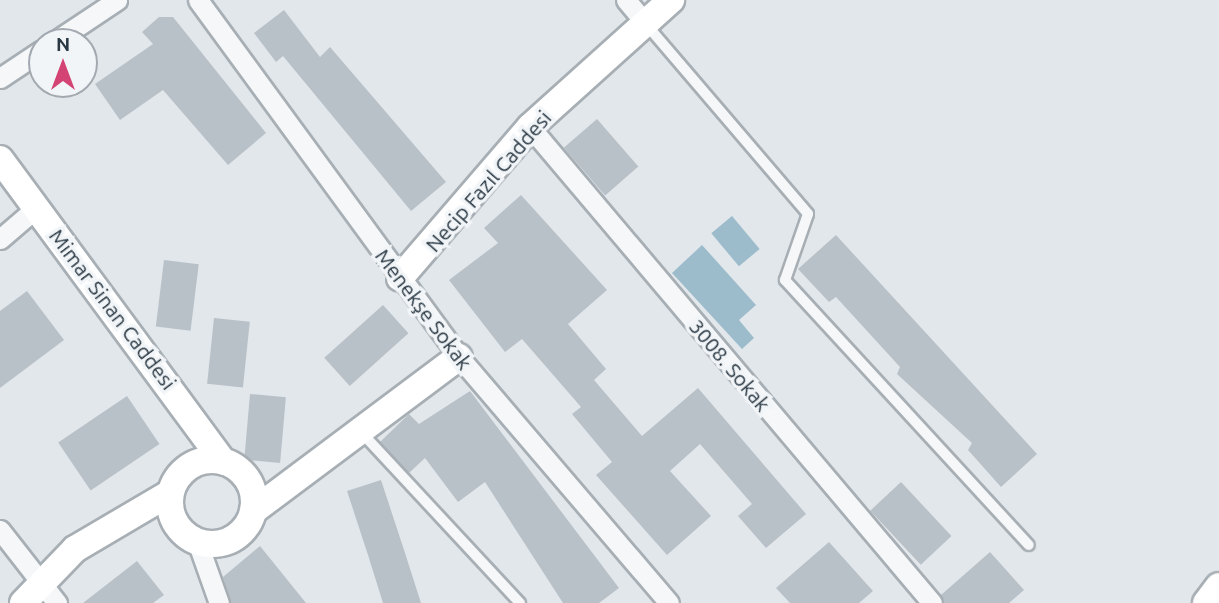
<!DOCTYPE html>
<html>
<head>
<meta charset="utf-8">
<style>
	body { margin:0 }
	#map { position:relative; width:1219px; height:603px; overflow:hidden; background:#e2e7eb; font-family:Ubuntu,sans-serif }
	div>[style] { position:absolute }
	.water>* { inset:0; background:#9cbccc; transform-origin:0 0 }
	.building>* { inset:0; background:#b9c1c8; transform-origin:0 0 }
	.roads { filter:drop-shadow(2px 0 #a7afb5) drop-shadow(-2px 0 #a7afb5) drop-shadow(0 2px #a7afb5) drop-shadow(0 -2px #a7afb5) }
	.lane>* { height:10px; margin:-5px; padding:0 5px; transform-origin:5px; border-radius:5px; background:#f5f7f9 }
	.street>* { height:19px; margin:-9.5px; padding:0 9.5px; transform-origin:9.5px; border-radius:9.5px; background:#f5f7f9 }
	.secondary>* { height:26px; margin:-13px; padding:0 13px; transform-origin:13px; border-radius:13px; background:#fff }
	.secondary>.ring { margin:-13px; padding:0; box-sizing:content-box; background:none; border:26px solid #fff; border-radius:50% }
	span { translate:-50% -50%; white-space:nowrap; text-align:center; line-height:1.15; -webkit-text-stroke:7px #f2f5f8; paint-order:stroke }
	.street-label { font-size:21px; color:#293843 }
	.north { position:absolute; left:28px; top:28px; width:70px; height:70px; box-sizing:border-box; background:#f2f5f8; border:2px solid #a2a9b0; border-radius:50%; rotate:0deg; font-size:19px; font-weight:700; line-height:28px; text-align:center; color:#293843 }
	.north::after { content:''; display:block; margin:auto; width:24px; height:32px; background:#d34474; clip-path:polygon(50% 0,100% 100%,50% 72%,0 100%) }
</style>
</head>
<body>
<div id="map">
	<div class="water">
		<div style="left:732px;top:216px;width:43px;height:27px;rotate:50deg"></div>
		<div style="clip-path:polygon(702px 245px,756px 305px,739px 320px,754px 338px,742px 349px,672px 273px)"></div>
	</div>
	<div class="building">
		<div style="clip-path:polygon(284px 10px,320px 57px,330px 47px,446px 182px,411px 211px,283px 56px,276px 62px,254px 33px)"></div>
		<div style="clip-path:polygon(159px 17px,173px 17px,266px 133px,228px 165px,163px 90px,120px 120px,95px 84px,153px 44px,142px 32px)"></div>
		<div style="left:597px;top:119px;width:63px;height:44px;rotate:49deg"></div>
		<div style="clip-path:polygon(521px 195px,607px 290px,568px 324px,606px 369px,594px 380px,642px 436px,698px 388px,806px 514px,766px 548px,738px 516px,752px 504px,700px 444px,670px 471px,711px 516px,667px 555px,596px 475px,612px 462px,572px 414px,581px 407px,522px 339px,505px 352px,449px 280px,498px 243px,484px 228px)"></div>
		<div style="clip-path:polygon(836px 235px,1037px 454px,1001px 487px,968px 450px,972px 443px,897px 374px,900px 367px,836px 297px,829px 302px,798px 269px)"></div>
		<div style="left:164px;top:260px;width:35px;height:67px;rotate:7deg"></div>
		<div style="clip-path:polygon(27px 291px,64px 340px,0 388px,0 311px)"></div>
		<div style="left:383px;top:305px;width:38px;height:79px;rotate:48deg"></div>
		<div style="left:214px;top:318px;width:36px;height:66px;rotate:6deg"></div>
		<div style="clip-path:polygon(470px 391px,619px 588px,599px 603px,563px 603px,485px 482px,458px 502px,425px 458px,409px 473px,380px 442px,409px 414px,419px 424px)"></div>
		<div style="left:250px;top:394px;width:36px;height:66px;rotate:5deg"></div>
		<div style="left:127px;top:396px;width:58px;height:83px;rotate:56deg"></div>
		<div style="clip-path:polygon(381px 480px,405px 553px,421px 603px,383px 603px,368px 555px,347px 491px)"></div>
		<div style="left:901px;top:482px;width:74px;height:42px;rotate:47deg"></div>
		<div style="clip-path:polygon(829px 542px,873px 591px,859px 603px,790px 603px,776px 588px)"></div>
		<div style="clip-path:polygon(260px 546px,306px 603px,231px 603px,223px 577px)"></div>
		<div style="clip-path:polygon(990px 552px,1024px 590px,1009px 603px,944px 603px,941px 595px)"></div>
		<div style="clip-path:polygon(137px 561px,164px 595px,153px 603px,83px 603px)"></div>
	</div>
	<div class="roads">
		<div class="lane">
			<div style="left:645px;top:23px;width:251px;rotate:49.5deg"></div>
			<div style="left:808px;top:214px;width:70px;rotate:109.2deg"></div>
			<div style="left:785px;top:280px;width:360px;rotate:47.4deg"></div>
			<div style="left:362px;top:433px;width:232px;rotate:47.1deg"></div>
		</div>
		<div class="street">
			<div style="left:198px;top:0;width:442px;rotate:53.8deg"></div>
			<div style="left:459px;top:357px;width:323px;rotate:49.5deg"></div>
			<div style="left:626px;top:0;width:30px;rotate:50deg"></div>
			<div style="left:54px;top:42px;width:76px;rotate:-33.7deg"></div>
			<div style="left:0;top:78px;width:50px;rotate:-33.7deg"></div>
			<div style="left:530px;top:127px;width:623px;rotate:49.82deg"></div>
			<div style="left:0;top:239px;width:48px;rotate:-40.7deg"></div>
			<div style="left:0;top:530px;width:93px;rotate:52deg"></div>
			<div style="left:197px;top:541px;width:66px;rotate:70.5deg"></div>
		</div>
		<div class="secondary">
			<div style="left:0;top:159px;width:376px;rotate:53.6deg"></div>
			<div style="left:400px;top:278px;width:199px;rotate:-49.3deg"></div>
			<div style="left:530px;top:127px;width:190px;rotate:-42deg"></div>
			<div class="ring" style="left:170px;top:460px;width:58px;height:58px"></div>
			<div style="left:253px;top:511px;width:257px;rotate:-36.8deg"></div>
			<div style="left:23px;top:603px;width:75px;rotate:-46.1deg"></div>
			<div style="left:75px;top:549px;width:110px;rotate:-30.5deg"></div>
			<div style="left:1206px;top:603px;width:21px;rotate:-53deg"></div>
		</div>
	</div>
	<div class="street-label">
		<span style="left:488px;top:181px;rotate:-49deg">Necip Fazıl Caddesi</span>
		<span style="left:113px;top:309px;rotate:53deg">Mimar Sinan Caddesi</span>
		<span style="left:424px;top:309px;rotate:53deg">Menekşe Sokak</span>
		<span style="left:730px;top:365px;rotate:50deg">3008. Sokak</span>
	</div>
	<div class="north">N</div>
</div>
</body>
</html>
